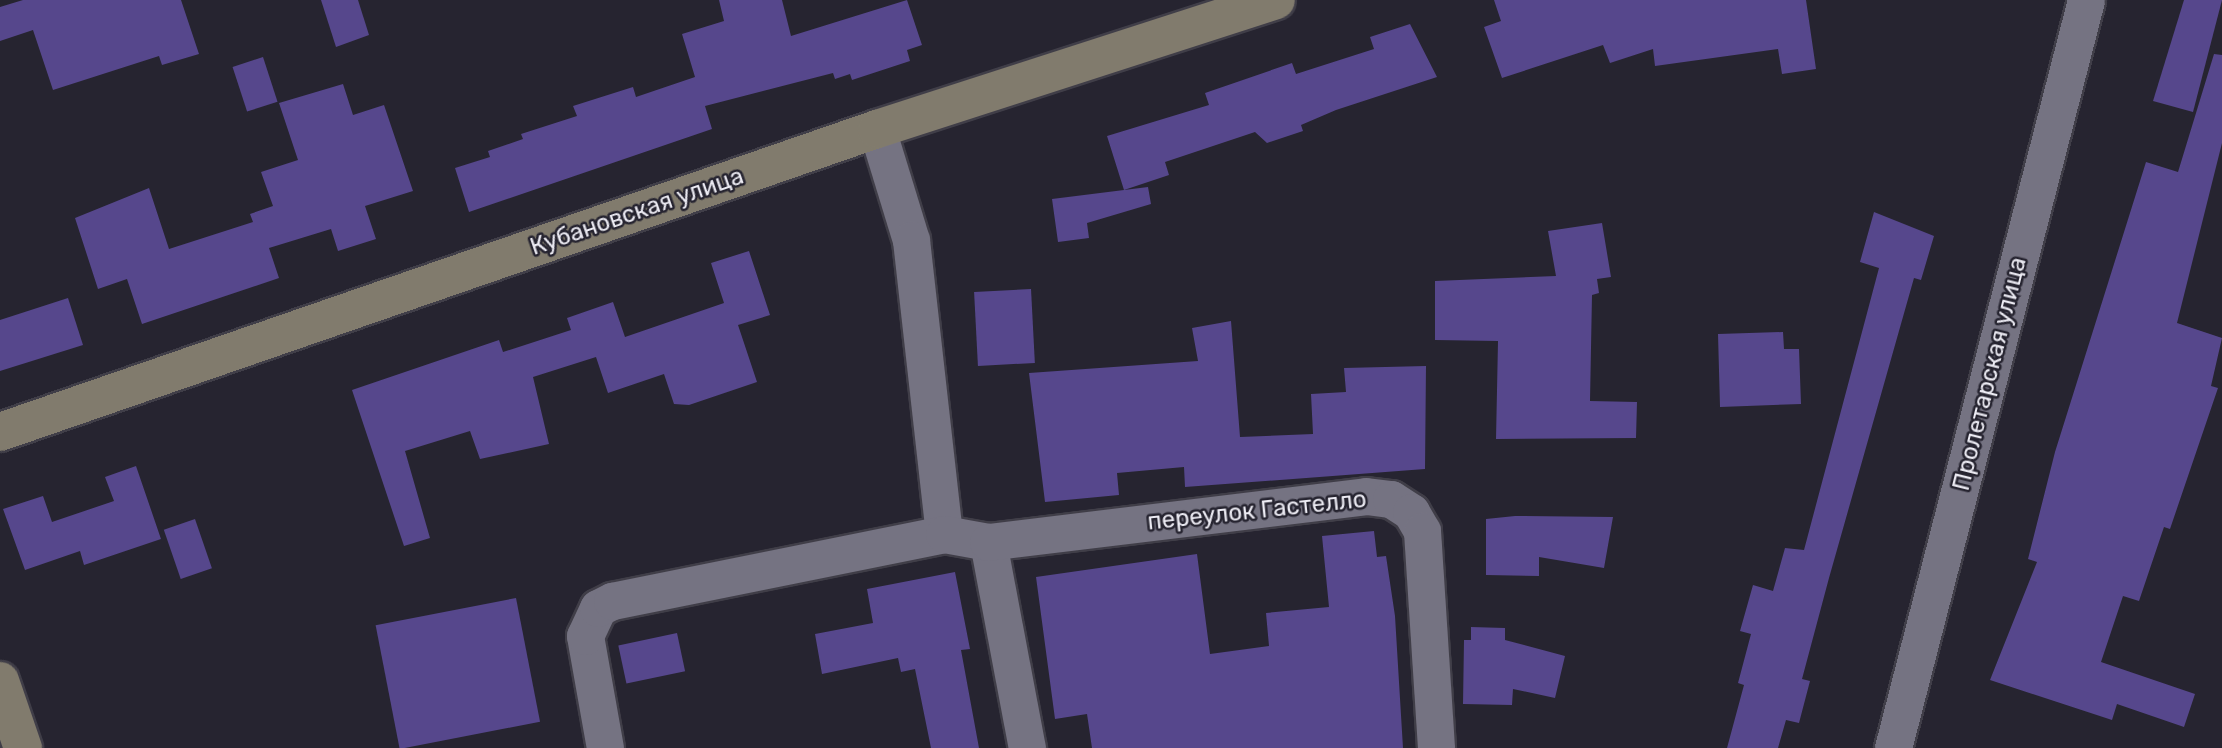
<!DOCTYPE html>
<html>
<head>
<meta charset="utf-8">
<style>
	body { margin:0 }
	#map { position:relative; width:2222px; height:748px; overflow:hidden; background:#262430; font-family:Rubik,sans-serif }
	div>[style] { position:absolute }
	.building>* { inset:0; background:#56478c; transform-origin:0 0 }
	.roads { filter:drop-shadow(2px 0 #403e48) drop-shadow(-2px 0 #403e48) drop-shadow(0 2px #403e48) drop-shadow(0 -2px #403e48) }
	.street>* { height:37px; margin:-18.5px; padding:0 18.5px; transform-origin:18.5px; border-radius:18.5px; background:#757382 }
	.secondary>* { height:38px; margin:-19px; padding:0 19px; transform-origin:19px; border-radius:19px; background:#817b6d }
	span { translate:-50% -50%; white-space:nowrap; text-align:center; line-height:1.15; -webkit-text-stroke:5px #262430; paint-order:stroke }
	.street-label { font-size:24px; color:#ecebf3 }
</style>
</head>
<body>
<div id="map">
	<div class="building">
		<div style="clip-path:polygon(23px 0,181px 0,199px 54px,162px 65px,159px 56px,53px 90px,33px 30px,0 41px,0 7px)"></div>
		<div style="clip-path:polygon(321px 0,358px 0,369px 35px,336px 47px)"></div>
		<div style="clip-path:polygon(719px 0,782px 0,791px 36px,907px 0,922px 45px,907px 50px,910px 61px,852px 80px,850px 74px,835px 79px,833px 73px,705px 106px,712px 129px,469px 212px,455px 168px,490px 157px,488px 151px,523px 139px,521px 134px,577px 116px,573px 106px,633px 87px,636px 97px,695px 77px,682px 34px,724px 21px)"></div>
		<div style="clip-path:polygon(1494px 0,1806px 0,1816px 69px,1782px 74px,1778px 49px,1655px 66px,1653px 49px,1610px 63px,1603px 45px,1502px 78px,1484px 27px,1501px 21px)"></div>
		<div style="clip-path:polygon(2184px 0,2222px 0,2193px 112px,2153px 101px)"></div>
		<div style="clip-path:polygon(1410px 24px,1437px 77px,1336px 110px,1301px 125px,1303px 131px,1267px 143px,1255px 132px,1165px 162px,1169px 175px,1124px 190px,1107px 136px,1209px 105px,1205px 93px,1292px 63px,1296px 74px,1374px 49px,1370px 37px)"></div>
		<div style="clip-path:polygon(2214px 54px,2222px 55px,2222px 143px,2177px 323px,2222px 338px,2211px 386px,2218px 388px,2170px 529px,2164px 527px,2139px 601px,2123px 596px,2101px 662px,2195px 694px,2184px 727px,2117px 704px,2112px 720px,1990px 680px,2037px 562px,2028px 559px,2055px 452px,2146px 162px,2178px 172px)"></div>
		<div style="left:263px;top:57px;width:47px;height:32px;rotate:72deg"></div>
		<div style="clip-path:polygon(343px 84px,353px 115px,384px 105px,413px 191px,365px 206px,376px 239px,338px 251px,331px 229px,269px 248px,279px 278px,142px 324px,127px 279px,98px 289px,75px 218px,149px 188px,169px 249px,253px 222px,250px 214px,273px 206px,261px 172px,298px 160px,279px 103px)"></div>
		<div style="clip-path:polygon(1148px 187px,1151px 204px,1087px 223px,1089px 238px,1058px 242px,1052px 199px)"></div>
		<div style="clip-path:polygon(1874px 212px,1934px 236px,1921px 280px,1914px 278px,1829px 578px,1802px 679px,1810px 681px,1799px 723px,1786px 720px,1778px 748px,1727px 748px,1744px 685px,1738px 683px,1751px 634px,1740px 631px,1753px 585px,1773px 591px,1785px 548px,1804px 550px,1879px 268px,1860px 262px)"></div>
		<div style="clip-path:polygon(1602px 223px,1611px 277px,1597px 279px,1599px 293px,1592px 295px,1590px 401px,1637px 402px,1636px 438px,1496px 439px,1498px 341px,1435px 340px,1435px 281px,1556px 276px,1548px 231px)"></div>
		<div style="clip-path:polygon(749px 251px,770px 315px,738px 325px,757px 382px,689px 405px,674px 404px,664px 374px,608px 393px,596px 357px,533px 377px,549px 444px,480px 459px,470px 431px,405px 451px,430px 538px,404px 546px,352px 390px,499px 340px,503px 352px,571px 330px,567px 318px,613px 302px,625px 337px,724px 303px,711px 263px)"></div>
		<div style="left:1031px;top:289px;width:74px;height:57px;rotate:87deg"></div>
		<div style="clip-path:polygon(68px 298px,83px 345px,0 371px,0 320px)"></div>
		<div style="clip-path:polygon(1231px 321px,1240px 437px,1313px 434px,1311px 394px,1346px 392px,1344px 368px,1426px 366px,1425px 469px,1185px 487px,1184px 467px,1117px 473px,1119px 495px,1045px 502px,1029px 373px,1198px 361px,1192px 328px)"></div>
		<div style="clip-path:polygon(1783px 332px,1784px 349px,1799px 349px,1801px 404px,1720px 407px,1718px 334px)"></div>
		<div style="clip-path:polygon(136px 466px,161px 539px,84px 565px,80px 551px,25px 570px,3px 509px,43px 496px,52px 522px,114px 501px,105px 477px)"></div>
		<div style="clip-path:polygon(1515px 516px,1613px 517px,1604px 568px,1539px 557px,1539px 576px,1486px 575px,1486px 519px)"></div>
		<div style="left:195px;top:519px;width:52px;height:33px;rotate:71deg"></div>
		<div style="clip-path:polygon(1374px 531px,1377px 557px,1386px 556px,1395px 616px,1403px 748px,1092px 748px,1087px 714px,1055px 719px,1036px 577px,1197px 554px,1210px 654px,1269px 646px,1266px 613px,1329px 607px,1322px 536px)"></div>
		<div style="clip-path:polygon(955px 572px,970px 649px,961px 650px,979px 748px,931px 748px,915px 669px,901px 672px,898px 658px,822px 674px,815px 634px,873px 623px,867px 589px)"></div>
		<div style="left:516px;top:598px;width:126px;height:143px;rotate:79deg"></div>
		<div style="clip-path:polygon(1471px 627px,1505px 628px,1505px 640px,1565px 656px,1555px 698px,1513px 689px,1512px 705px,1463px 704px,1464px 640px,1471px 640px)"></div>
		<div style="left:677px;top:633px;width:39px;height:60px;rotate:78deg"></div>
	</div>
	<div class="roads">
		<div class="street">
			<div style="left:877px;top:129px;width:116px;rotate:73deg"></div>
			<div style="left:911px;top:240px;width:296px;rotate:83.6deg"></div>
			<div style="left:988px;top:542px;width:210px;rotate:79.3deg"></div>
			<div style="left:605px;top:748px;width:114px;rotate:-100.1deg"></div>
			<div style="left:585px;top:636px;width:31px;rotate:-65deg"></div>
			<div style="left:598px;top:608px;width:16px;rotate:-27deg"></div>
			<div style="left:612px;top:601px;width:339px;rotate:-11.4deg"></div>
			<div style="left:944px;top:534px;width:45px;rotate:10.3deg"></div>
			<div style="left:988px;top:542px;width:381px;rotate:-6.9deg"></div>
			<div style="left:1366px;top:496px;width:25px;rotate:7deg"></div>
			<div style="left:1391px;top:499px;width:24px;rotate:33deg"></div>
			<div style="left:1411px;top:512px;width:22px;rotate:60deg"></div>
			<div style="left:1422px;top:531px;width:217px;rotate:86.3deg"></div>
			<div style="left:1893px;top:748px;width:772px;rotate:-75.53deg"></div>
		</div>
		<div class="secondary">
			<div style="left:0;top:432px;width:928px;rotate:-19.06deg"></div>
			<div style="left:877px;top:129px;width:419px;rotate:-17.9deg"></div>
			<div style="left:0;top:681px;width:71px;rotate:71.1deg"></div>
		</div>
	</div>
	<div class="street-label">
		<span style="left:637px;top:212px;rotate:-19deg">Кубановская улица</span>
		<span style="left:1990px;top:374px;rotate:-76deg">Пролетарская улица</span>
		<span style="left:1257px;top:511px;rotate:-6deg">переулок Гастелло</span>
	</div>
</div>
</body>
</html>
